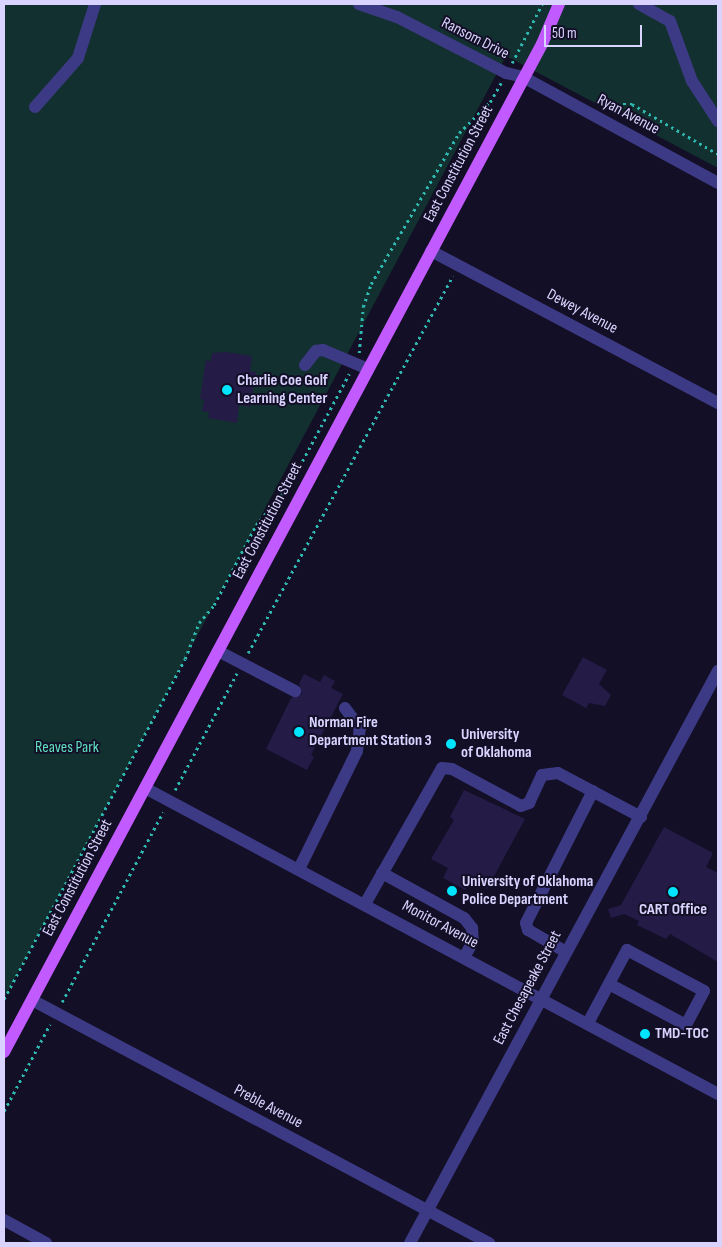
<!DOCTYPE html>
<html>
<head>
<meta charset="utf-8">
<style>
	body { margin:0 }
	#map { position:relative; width:722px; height:1247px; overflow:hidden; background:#130f26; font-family:"Sofia Sans Condensed",sans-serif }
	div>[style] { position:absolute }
	.green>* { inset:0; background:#12302f }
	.building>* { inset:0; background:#241b47 }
	.path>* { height:2.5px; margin-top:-1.25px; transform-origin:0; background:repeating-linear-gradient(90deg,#2fb8b0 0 2.5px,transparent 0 6.5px) }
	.minor>* { height:12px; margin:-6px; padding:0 6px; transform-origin:6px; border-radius:6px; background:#3d3a85 }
	.major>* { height:12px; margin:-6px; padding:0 6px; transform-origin:6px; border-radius:6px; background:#c25bff }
	.dots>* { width:14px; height:14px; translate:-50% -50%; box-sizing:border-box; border:2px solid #130f26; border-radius:50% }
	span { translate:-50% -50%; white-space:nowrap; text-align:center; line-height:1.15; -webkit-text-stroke:4px #130f26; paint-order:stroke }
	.street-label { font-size:16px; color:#d9d4ff }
	.poi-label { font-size:16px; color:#d9d4ff; font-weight:700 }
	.left { translate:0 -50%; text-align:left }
	.park-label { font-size:16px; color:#5fe0c0 }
	.frame { position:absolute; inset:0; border:5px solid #d9d4ff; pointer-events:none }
	.scale { position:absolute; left:544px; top:25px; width:98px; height:22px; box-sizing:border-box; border:2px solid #d9d4ff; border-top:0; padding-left:6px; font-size:15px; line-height:18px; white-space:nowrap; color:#d9d4ff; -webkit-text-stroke:4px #130f26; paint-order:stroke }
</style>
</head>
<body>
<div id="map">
	<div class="green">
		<div style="clip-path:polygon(4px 4px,718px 4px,718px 168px,506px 56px,4px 999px)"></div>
	</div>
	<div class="building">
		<div style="clip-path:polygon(226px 352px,252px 356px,250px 371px,256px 372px,250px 407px,239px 405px,237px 423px,208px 418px,209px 412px,202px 411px,204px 400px,200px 399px,206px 360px,211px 361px,212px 353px)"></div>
		<div style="clip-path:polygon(583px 657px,607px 670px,599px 684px,611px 695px,605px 706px,589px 703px,586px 708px,562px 695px)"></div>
		<div style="clip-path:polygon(304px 674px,320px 682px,324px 675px,335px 681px,331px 688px,343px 694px,311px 755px,314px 757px,307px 770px,266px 749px,291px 698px,302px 694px,299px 684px)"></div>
		<div style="clip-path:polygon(464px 790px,525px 819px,487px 889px,470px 881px,465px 890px,443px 878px,448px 868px,431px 859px,454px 820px,450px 817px)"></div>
		<div style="clip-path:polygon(664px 827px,713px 853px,706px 867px,718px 873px,718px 962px,670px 934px,666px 939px,637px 925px,639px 921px,624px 914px,611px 918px,608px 909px,621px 905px)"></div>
	</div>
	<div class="path">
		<div style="left:512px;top:63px;width:66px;rotate:-63deg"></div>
		<div style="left:615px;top:113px;width:12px;rotate:-48deg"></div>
		<div style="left:623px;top:104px;width:9px"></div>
		<div style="left:632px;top:104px;width:99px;rotate:30.2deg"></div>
		<div style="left:359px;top:353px;width:46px;rotate:-85deg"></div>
		<div style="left:363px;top:307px;width:24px;rotate:-71deg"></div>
		<div style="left:371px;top:284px;width:175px;rotate:-59.8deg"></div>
		<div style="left:459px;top:133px;width:44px;rotate:-45deg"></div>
		<div style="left:490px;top:102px;width:22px;rotate:-60deg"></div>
		<div style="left:248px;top:653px;width:429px;rotate:-61.5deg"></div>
		<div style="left:175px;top:790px;width:132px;rotate:-62.1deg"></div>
		<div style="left:4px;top:999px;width:385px;rotate:-62deg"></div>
		<div style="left:185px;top:659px;width:39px;rotate:-69deg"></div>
		<div style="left:199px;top:623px;width:23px;rotate:-50deg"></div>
		<div style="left:214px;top:605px;width:90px;rotate:-62.3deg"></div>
		<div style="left:256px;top:525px;width:53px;rotate:-50.3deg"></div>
		<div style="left:290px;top:484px;width:125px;rotate:-61.8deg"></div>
		<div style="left:62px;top:1002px;width:215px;rotate:-62deg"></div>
		<div style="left:4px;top:1111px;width:98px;rotate:-62.1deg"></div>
	</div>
	<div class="minor">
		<div style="left:359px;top:4px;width:40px;rotate:18.9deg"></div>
		<div style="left:397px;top:17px;width:123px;rotate:27.2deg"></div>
		<div style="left:506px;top:73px;width:17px;rotate:13deg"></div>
		<div style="left:523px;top:77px;width:222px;rotate:28.5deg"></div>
		<div style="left:639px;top:4px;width:35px;rotate:29deg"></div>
		<div style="left:670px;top:21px;width:64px;rotate:69.9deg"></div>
		<div style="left:692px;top:81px;width:48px;rotate:57deg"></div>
		<div style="left:35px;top:107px;width:65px;rotate:-48.7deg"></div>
		<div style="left:78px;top:58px;width:57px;rotate:-72.5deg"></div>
		<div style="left:431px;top:251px;width:325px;rotate:27.9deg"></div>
		<div style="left:305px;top:365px;width:18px;rotate:-52deg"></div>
		<div style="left:316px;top:351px;width:7px;rotate:-8deg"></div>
		<div style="left:323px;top:350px;width:49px;rotate:22.9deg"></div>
		<div style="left:218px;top:651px;width:87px;rotate:27.5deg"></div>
		<div style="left:145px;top:788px;width:650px;rotate:28.1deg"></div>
		<div style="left:299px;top:869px;width:131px;rotate:-63.8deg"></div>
		<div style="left:357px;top:751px;width:23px;rotate:-83deg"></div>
		<div style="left:360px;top:728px;width:25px;rotate:-127deg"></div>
		<div style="left:382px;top:873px;width:94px;rotate:28.8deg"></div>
		<div style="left:464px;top:918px;width:13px;rotate:51deg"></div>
		<div style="left:472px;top:928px;width:13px;rotate:86deg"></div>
		<div style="left:473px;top:941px;width:17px;rotate:118deg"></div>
		<div style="left:365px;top:904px;width:156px;rotate:-60.5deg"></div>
		<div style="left:442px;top:768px;width:10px;rotate:6deg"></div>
		<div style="left:452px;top:769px;width:78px;rotate:28.2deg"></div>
		<div style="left:521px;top:806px;width:9px;rotate:-21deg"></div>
		<div style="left:529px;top:803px;width:31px;rotate:-65deg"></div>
		<div style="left:542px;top:775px;width:16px;rotate:-7deg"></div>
		<div style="left:558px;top:773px;width:94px;rotate:27.9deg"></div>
		<div style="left:566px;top:952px;width:44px;rotate:-149.9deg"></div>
		<div style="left:528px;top:930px;width:7px;rotate:-106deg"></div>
		<div style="left:526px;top:923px;width:148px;rotate:-63.1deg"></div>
		<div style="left:32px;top:1000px;width:518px;rotate:28deg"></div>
		<div style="left:588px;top:1023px;width:83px;rotate:-61.9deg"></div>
		<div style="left:627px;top:950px;width:87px;rotate:28deg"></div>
		<div style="left:704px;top:991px;width:38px;rotate:118deg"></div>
		<div style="left:686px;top:1025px;width:87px;rotate:-152deg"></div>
		<div style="left:4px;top:1220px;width:48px;rotate:28.7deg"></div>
		<div style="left:410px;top:1243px;width:650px;rotate:-61.7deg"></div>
	</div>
	<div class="major">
		<div style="left:4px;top:1052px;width:1143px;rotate:-61.91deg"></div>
		<div style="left:542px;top:44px;width:43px;rotate:-67deg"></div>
	</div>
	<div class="dots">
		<div style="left:227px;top:390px;background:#00e5ff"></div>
		<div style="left:299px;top:732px;background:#00e5ff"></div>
		<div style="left:451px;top:744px;background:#00e5ff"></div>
		<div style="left:452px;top:891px;background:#00e5ff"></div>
		<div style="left:673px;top:892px;background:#00e5ff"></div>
		<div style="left:645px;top:1034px;background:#00e5ff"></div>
	</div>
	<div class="street-label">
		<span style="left:475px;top:39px;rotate:27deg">Ransom Drive</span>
		<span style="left:628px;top:115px;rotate:28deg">Ryan Avenue</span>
		<span style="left:459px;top:164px;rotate:-62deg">East Constitution Street</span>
		<span style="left:582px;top:312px;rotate:28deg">Dewey Avenue</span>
		<span style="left:268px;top:521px;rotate:-62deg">East Constitution Street</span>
		<span style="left:78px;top:878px;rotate:-62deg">East Constitution Street</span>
		<span style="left:440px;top:925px;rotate:28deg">Monitor Avenue</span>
		<span style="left:528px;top:988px;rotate:-62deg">East Chesapeake Street</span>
		<span style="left:268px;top:1107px;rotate:28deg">Preble Avenue</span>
	</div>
	<div class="poi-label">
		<span class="left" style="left:237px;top:390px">Charlie Coe Golf<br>Learning Center</span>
		<span class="left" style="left:309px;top:732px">Norman Fire<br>Department Station 3</span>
		<span class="left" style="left:461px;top:744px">University<br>of Oklahoma</span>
		<span class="left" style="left:462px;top:891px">University of Oklahoma<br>Police Department</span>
		<span style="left:673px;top:910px">CART Office</span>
		<span class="left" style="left:655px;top:1034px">TMD-TOC</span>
	</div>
	<div class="park-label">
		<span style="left:67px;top:748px">Reaves Park</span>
	</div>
	<div class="frame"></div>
	<div class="scale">50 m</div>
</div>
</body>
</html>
